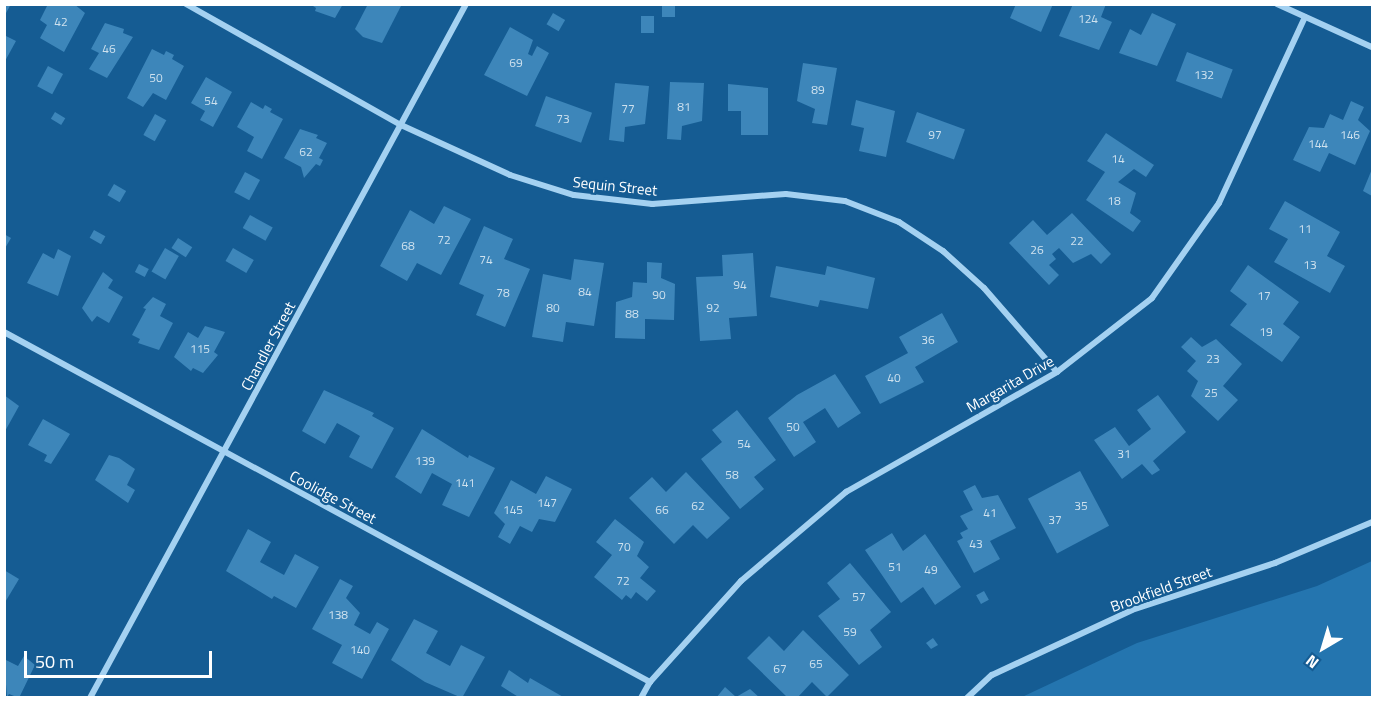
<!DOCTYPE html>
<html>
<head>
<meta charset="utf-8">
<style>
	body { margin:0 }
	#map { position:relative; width:1377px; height:702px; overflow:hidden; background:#155c93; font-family:"Titillium Web",sans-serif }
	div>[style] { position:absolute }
	.green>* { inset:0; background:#2475af }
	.building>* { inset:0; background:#3d86ba; transform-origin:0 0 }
	.minor>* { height:6px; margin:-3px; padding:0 3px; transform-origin:3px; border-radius:3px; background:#a4d1f1 }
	span { translate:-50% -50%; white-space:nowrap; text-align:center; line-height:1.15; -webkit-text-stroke:4.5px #155c93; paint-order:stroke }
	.number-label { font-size:12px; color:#cee1ee }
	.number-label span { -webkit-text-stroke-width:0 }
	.street-label { font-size:15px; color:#fff }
	.frame { position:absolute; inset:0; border:6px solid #fff; pointer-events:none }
	.north { position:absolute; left:1293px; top:618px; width:60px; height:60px; -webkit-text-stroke:4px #155c93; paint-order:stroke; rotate:218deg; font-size:16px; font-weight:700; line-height:24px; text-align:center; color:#fff }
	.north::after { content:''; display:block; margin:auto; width:21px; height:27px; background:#fff; clip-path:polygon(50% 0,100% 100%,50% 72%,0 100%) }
	.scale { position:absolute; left:24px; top:651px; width:188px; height:27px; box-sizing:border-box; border:3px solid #fff; border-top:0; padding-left:8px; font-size:18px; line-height:21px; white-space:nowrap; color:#fff; -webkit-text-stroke:4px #155c93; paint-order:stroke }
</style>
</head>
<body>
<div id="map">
	<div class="green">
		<div style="clip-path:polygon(1372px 561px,1372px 697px,1022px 697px,1137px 643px,1317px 586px)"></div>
	</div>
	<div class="building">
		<div style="clip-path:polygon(4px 4px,11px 4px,6px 13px,4px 12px)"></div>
		<div style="clip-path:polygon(48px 4px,74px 4px,85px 13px,64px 52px,40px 38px,47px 25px,40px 20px)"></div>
		<div style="clip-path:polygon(310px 4px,343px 4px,335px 18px,315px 11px,316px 8px)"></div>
		<div style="clip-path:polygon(368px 4px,402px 4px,382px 43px,363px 37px,355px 29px)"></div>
		<div style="left:662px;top:4px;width:13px;height:13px"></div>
		<div style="clip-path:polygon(1016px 4px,1053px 4px,1041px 32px,1010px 18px)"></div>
		<div style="clip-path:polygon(1073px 4px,1106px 4px,1101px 17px,1112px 22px,1099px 50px,1059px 36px)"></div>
		<div style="left:553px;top:13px;width:14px;height:13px;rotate:30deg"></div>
		<div style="clip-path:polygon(1152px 13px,1176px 24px,1157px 66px,1119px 53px,1130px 29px,1141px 35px)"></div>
		<div style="left:641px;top:16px;width:13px;height:17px"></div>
		<div style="clip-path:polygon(105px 23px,124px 29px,123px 33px,133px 37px,107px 78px,89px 69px,99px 53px,91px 49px)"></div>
		<div style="clip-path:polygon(510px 27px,533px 40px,528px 54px,532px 56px,537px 46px,549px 53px,527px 96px,484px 75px)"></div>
		<div style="clip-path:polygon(4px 35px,16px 41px,4px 63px)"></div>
		<div style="clip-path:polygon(152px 49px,164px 55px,166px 51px,174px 55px,172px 59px,184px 66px,166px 100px,153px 93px,143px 107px,127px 98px)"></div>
		<div style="left:1187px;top:52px;width:49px;height:31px;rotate:21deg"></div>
		<div style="clip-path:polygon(803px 63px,837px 68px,827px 125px,812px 123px,815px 109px,797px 101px)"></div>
		<div style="left:48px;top:66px;width:17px;height:23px;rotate:28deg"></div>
		<div style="clip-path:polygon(206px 77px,232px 92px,213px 127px,200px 120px,205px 111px,191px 103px)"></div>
		<div style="clip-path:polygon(670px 82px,704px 83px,702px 121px,682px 126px,681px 140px,667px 139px)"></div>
		<div style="clip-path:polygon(615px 83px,649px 86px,645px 124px,625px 127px,624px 142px,609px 140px)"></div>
		<div style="clip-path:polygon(728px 84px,768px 88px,768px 135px,741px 135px,741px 111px,728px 111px)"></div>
		<div style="left:546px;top:96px;width:49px;height:32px;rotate:20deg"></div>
		<div style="clip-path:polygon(856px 100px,895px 111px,886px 157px,859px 151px,864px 128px,851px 125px)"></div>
		<div style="clip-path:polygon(1351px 101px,1364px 107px,1358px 120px,1370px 131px,1355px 165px,1329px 153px,1320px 172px,1293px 160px,1309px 127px,1324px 128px,1330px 114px,1343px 120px)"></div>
		<div style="clip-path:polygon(251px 102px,263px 109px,265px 105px,272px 109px,270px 112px,283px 119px,262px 159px,247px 151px,254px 137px,237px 127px)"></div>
		<div style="left:55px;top:112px;width:12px;height:8px;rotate:31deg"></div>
		<div style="left:917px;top:112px;width:51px;height:32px;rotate:20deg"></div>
		<div style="left:155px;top:114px;width:13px;height:24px;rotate:29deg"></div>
		<div style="clip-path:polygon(300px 129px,318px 135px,316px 138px,327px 143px,319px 158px,323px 160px,320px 166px,316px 164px,304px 178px,301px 167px,284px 158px)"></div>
		<div style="clip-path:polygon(1106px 133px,1154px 165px,1146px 177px,1134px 169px,1118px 182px,1136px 193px,1130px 213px,1141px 221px,1133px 232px,1086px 200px,1105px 172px,1087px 161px)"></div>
		<div style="clip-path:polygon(1372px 169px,1372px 196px,1363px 191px)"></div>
		<div style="left:245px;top:172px;width:17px;height:23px;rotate:28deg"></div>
		<div style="left:114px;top:184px;width:14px;height:13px;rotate:30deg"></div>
		<div style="clip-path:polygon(1285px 201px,1340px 232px,1327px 256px,1345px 266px,1330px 293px,1274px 262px,1288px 239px,1269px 229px)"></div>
		<div style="clip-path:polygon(444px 206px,471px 219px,441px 275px,417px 263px,407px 281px,380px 266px,410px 210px,434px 224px)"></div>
		<div style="clip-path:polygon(1072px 213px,1111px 254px,1101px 264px,1091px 254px,1073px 263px,1059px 248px,1052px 254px,1056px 259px,1049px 265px,1059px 275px,1049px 285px,1009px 243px,1033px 220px,1047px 235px)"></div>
		<div style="left:250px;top:215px;width:26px;height:15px;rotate:29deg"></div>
		<div style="clip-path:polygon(484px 226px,513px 239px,504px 259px,530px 269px,505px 327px,476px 315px,484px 295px,459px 284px)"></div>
		<div style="left:94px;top:230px;width:13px;height:9px;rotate:29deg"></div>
		<div style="clip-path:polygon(4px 234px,11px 238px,4px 250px)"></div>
		<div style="left:178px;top:238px;width:17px;height:12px;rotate:33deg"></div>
		<div style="left:165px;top:248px;width:16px;height:27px;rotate:30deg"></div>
		<div style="left:233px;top:248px;width:24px;height:15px;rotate:30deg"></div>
		<div style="clip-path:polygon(58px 249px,71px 256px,58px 296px,27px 283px,43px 253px,54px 259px)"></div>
		<div style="clip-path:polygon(753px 253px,757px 316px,729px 318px,731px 339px,700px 341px,696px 277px,723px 276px,722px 255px)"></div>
		<div style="clip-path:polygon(574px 259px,604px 263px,594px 326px,566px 322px,563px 342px,532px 337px,543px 274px,571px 280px)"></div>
		<div style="clip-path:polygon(647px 262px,662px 263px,661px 278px,675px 284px,674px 320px,645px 319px,645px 339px,615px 338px,616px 302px,632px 297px,633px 282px,647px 283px)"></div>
		<div style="left:139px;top:264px;width:11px;height:9px;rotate:27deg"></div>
		<div style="clip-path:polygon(1248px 265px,1299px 302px,1283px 324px,1300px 337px,1282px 362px,1230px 325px,1247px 304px,1230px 291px)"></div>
		<div style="clip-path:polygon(776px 266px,825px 275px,827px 266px,875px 278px,868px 309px,820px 300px,818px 307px,770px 297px)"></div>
		<div style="clip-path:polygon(103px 272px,113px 280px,108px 288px,123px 297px,109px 323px,97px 316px,92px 322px,82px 308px)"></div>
		<div style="clip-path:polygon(153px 297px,166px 304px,160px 316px,173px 323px,159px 350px,138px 343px,140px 339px,132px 335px,146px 309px,143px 308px)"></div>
		<div style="clip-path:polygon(942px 313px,958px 342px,915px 367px,924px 382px,880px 404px,865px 376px,908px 353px,899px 337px)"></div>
		<div style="clip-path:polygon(205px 326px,225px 332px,214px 352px,218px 355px,203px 373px,193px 368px,191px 371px,174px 357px,188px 332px,198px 338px)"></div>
		<div style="clip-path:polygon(1191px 337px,1202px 347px,1216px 339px,1242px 364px,1223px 386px,1238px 400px,1218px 421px,1191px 396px,1198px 381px,1187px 371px,1196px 361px,1181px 347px)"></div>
		<div style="clip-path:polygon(835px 374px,861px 413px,838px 428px,825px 408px,811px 417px,803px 422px,816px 442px,794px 457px,768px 418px,797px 395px)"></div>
		<div style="clip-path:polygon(324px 390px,374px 413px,372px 416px,394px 428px,372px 469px,349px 457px,360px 436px,348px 429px,337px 423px,325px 444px,302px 431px)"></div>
		<div style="clip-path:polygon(4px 395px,19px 406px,4px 433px)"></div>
		<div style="clip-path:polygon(1158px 395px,1186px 432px,1153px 461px,1160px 470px,1152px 475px,1142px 464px,1122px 479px,1094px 440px,1115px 427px,1129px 446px,1137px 440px,1151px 429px,1137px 410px)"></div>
		<div style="clip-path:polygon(737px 410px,776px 460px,754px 477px,764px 489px,740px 509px,701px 459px,722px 442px,712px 430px)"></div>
		<div style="clip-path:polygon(43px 419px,70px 434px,51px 464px,44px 461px,47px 455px,28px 445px)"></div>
		<div style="clip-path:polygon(422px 429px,468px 458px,469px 455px,495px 468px,469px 517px,442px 505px,452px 484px,432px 473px,421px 494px,395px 477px)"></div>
		<div style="clip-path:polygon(109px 455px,119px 458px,135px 469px,127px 485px,135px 490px,128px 503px,95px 480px)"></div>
		<div style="left:1080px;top:471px;width:62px;height:59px;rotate:62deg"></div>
		<div style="clip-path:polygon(686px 472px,730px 518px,707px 539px,693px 525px,674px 544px,629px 498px,652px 477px,666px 492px)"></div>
		<div style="clip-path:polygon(546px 476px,572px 489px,555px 522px,539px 519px,532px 532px,520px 526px,510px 544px,498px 537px,505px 524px,494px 513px,511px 480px,536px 494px)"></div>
		<div style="clip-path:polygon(975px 485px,982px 498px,998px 495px,1016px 528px,990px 541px,1000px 559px,974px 573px,957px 541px,963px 538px,960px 533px,968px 529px,960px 516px,973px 510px,963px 491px)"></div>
		<div style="clip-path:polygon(615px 519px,644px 542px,637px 556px,649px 567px,640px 578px,656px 591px,647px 601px,636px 592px,631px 599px,626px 595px,622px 600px,594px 577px,612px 555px,596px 542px)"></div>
		<div style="clip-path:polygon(248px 529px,271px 542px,260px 562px,284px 575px,295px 554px,319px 567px,296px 608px,274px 596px,272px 599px,226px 571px)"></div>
		<div style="clip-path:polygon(892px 533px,903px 551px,925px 534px,961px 587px,935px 605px,923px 587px,901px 603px,865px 550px)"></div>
		<div style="clip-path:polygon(850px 563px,891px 612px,870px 630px,882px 647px,859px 665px,818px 616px,840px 599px,827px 583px)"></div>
		<div style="clip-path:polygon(4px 570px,19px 579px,4px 604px)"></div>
		<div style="clip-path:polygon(340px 579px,353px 586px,346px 598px,360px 613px,354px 625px,370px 634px,377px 622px,389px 629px,362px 679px,332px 663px,342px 645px,312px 629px)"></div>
		<div style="left:984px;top:591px;width:10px;height:9px;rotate:61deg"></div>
		<div style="clip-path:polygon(414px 619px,438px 631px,426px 653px,450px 666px,461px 645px,485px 657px,462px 698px,425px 682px,391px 660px)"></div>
		<div style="clip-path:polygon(803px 630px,849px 675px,827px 697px,812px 682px,797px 698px,788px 698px,747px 658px,769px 636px,784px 651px)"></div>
		<div style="clip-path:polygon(933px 638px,938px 645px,931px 649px,926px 643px)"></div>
		<div style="clip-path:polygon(24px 656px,35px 665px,19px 698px,9px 694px,7px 697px,4px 659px,18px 666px)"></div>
		<div style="clip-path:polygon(509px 670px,528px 683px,530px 678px,565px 698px,520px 698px,501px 686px)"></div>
		<div style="clip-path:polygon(725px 687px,736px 697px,750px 689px,760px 698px,716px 698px)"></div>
	</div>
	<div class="minor">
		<div style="left:186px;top:4px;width:247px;rotate:29.4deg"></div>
		<div style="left:401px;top:125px;width:120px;rotate:24.6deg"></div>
		<div style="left:510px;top:175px;width:67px;rotate:17.4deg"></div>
		<div style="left:574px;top:195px;width:79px;rotate:6.6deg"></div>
		<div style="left:652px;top:204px;width:134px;rotate:-4.3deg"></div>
		<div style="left:786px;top:194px;width:59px;rotate:6.8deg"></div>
		<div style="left:845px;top:201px;width:58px;rotate:21.3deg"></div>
		<div style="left:899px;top:222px;width:53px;rotate:33.4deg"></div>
		<div style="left:943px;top:251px;width:55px;rotate:42.1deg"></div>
		<div style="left:984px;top:288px;width:111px;rotate:49deg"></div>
		<div style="left:1277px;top:4px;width:104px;rotate:24.4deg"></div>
		<div style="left:4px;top:332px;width:735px;rotate:28.45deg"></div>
		<div style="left:90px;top:698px;width:789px;rotate:-61.55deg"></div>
		<div style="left:641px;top:698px;width:18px;rotate:-61deg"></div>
		<div style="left:650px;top:682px;width:136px;rotate:-48deg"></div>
		<div style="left:741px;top:581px;width:138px;rotate:-40.3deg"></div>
		<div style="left:846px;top:492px;width:243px;rotate:-29.6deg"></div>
		<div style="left:1057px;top:372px;width:120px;rotate:-37.9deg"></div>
		<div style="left:1152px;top:298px;width:116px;rotate:-54.8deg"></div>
		<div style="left:1219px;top:203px;width:205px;rotate:-65.2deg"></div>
		<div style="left:967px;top:698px;width:34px;rotate:-43deg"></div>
		<div style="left:992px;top:675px;width:154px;rotate:-24.9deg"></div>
		<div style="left:1132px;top:610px;width:151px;rotate:-18.2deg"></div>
		<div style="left:1275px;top:563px;width:105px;rotate:-22.9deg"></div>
	</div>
	<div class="number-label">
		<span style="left:1088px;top:19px">124</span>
		<span style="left:61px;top:22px">42</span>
		<span style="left:109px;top:49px">46</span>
		<span style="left:516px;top:63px">69</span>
		<span style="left:1204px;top:75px">132</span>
		<span style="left:156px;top:78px">50</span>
		<span style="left:818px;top:90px">89</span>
		<span style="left:211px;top:101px">54</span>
		<span style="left:684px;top:107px">81</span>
		<span style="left:628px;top:109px">77</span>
		<span style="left:563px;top:119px">73</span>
		<span style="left:935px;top:135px">97</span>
		<span style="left:1350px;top:135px">146</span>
		<span style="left:1318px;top:144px">144</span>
		<span style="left:306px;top:152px">62</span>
		<span style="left:1118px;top:159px">14</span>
		<span style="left:1114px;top:201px">18</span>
		<span style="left:1305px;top:229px">11</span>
		<span style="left:444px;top:240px">72</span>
		<span style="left:1077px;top:241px">22</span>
		<span style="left:408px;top:246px">68</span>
		<span style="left:1037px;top:250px">26</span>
		<span style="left:486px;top:260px">74</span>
		<span style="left:1310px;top:265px">13</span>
		<span style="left:740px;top:285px">94</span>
		<span style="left:585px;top:292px">84</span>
		<span style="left:503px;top:293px">78</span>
		<span style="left:659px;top:295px">90</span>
		<span style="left:1264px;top:296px">17</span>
		<span style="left:553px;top:308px">80</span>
		<span style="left:713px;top:308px">92</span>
		<span style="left:632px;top:314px">88</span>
		<span style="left:1266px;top:332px">19</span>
		<span style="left:928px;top:340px">36</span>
		<span style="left:200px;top:349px">115</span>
		<span style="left:1213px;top:359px">23</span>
		<span style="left:894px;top:378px">40</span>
		<span style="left:1211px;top:393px">25</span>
		<span style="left:793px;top:427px">50</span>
		<span style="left:744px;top:444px">54</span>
		<span style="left:1124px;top:454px">31</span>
		<span style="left:425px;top:461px">139</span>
		<span style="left:732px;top:475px">58</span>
		<span style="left:465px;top:483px">141</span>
		<span style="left:547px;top:503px">147</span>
		<span style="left:698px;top:506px">62</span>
		<span style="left:1081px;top:506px">35</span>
		<span style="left:513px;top:510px">145</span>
		<span style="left:662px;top:510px">66</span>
		<span style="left:990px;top:513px">41</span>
		<span style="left:1055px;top:520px">37</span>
		<span style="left:976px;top:544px">43</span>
		<span style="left:624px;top:547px">70</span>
		<span style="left:895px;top:567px">51</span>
		<span style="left:931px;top:570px">49</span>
		<span style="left:623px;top:581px">72</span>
		<span style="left:859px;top:597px">57</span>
		<span style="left:338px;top:615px">138</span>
		<span style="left:850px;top:632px">59</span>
		<span style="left:360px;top:650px">140</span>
		<span style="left:816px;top:664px">65</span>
		<span style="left:780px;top:669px">67</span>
	</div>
	<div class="street-label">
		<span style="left:615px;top:186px;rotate:6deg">Sequin Street</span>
		<span style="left:268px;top:346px;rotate:-62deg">Chandler Street</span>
		<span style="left:1010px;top:384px;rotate:-30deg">Margarita Drive</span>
		<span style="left:333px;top:497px;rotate:28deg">Coolidge Street</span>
		<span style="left:1161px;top:589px;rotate:-20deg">Brookfield Street</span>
	</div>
	<div class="frame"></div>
	<div class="north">N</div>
	<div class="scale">50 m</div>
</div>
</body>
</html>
